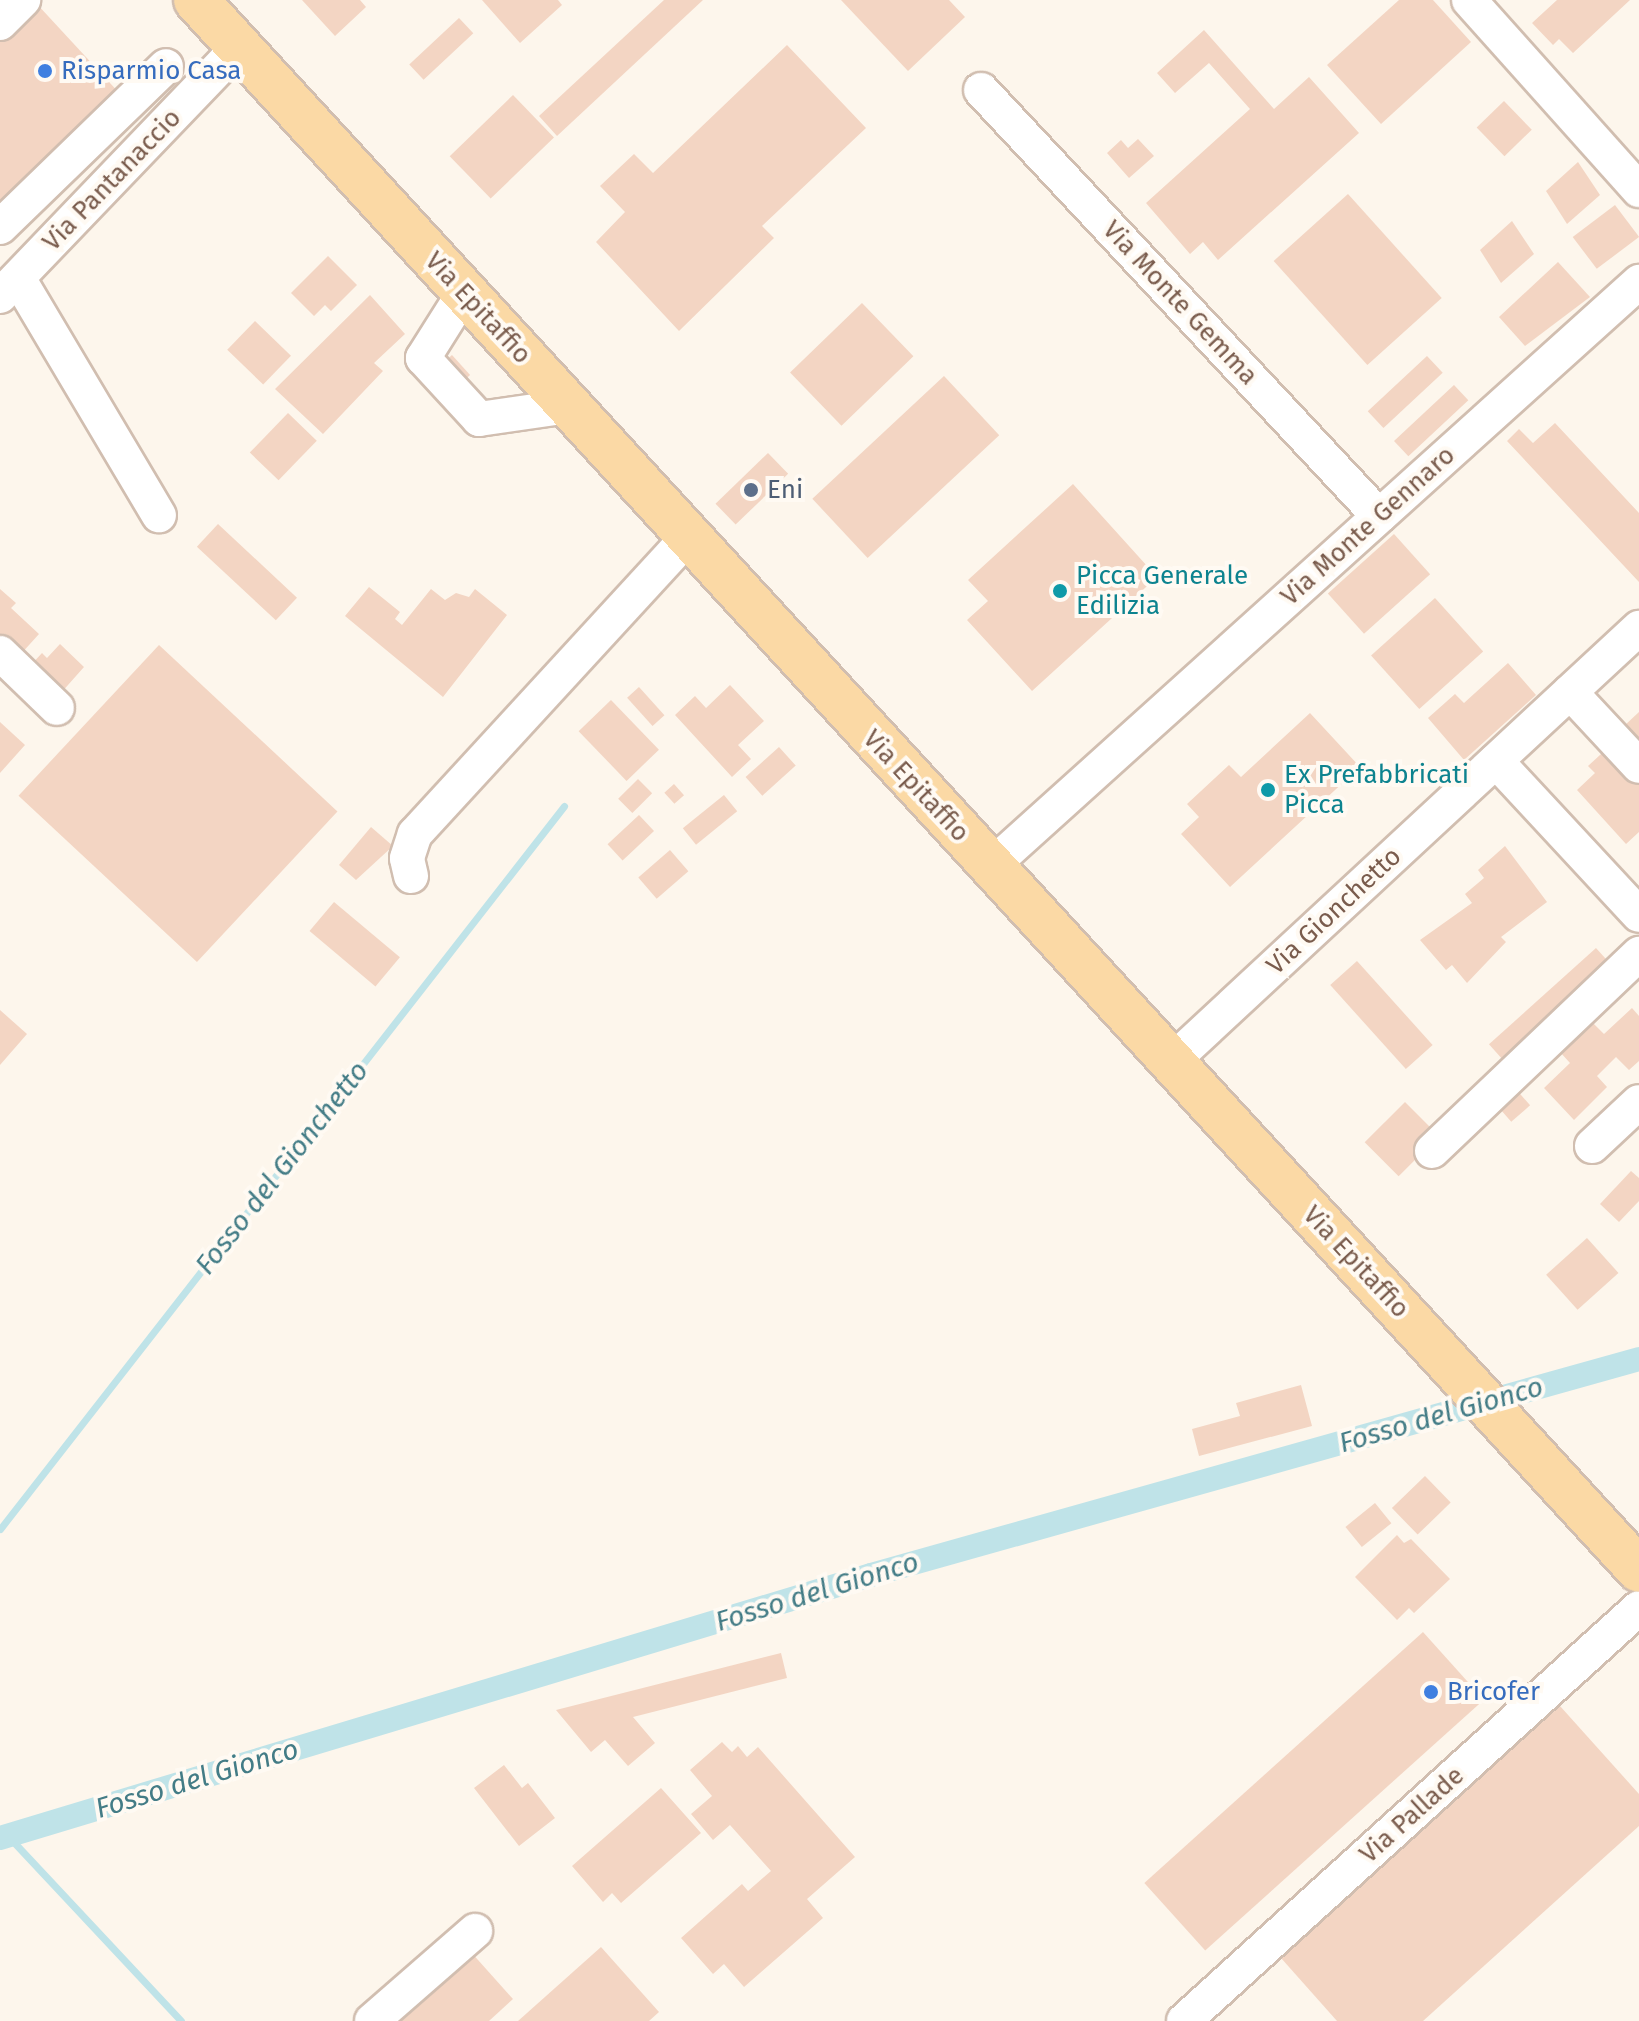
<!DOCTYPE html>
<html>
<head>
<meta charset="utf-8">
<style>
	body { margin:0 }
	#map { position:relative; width:1639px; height:2021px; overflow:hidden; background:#fdf6ec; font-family:"Fira Sans",sans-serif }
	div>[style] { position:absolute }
	.stream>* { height:7px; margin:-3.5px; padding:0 3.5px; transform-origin:3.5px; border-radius:3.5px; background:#bfe3e8 }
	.canal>* { height:24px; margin:-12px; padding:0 12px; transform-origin:12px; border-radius:12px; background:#bfe3e8 }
	.building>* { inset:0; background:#f3d5c3; transform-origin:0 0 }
	.roads { filter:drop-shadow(2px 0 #d1beb0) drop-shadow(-2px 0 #d1beb0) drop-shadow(0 2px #d1beb0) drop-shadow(0 -2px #d1beb0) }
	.minor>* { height:34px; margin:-17px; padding:0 17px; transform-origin:17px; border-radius:17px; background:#fff }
	.major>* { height:44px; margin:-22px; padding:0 22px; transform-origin:22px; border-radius:22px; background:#fbd9a5 }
	.dots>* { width:22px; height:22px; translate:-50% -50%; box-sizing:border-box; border:4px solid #fffaf3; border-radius:50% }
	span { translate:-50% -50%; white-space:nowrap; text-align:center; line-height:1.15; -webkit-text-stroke:8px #fffaf3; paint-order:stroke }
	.shop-label { font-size:26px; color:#366cbe }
	.left { translate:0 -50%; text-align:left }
	.street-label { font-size:26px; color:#7a5c4d }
	.service-label { font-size:26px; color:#4e5e75 }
	.culture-label { font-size:26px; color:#0d838f }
	.water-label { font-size:28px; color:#437c86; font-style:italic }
</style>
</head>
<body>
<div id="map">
	<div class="stream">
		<div style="left:0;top:1529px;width:917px;rotate:-52.04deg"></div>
		<div style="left:8px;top:1836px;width:253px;rotate:46.9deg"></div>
	</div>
	<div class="canal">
		<div style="left:0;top:1838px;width:910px;rotate:-16.8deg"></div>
		<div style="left:871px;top:1575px;width:798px;rotate:-15.71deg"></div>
	</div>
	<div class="building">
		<div style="clip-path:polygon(302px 0,360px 0,366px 7px,335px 36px)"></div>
		<div style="clip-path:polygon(482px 0,558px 0,562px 5px,520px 43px)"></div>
		<div style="clip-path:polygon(664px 0,703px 0,557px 136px,539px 116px)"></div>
		<div style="clip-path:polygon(841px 0,949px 0,965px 17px,908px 71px)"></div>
		<div style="clip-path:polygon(1399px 0,1433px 0,1471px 42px,1381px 124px,1327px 65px)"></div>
		<div style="clip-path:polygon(1557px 0,1630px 0,1573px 53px,1559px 39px,1553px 45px,1532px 23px)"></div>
		<div style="clip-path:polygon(36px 3px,122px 96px,0 210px,0 37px)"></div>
		<div style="left:459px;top:18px;width:21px;height:68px;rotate:47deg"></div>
		<div style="clip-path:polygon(1204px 30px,1274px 109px,1309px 77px,1359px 133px,1218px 260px,1203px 242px,1190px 254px,1146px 203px,1250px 109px,1209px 63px,1175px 93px,1157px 73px)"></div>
		<div style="clip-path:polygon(787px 45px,866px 128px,762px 226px,774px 238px,679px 331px,596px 242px,625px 212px,600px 186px,634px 154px,653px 173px)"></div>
		<div style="left:513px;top:95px;width:59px;height:88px;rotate:46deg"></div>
		<div style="left:1504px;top:101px;width:40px;height:38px;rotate:46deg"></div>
		<div style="clip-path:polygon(1138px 139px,1154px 156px,1129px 178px,1107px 153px,1121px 140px,1128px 148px)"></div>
		<div style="clip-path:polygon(1578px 162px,1600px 195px,1567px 224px,1546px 191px)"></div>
		<div style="left:1348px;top:194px;width:140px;height:100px;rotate:48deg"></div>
		<div style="left:1615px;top:205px;width:40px;height:53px;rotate:53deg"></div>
		<div style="clip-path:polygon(1512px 221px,1534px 254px,1501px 283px,1480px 250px)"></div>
		<div style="clip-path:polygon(328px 256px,357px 285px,331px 311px,325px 305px,314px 316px,291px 293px)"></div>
		<div style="clip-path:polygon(1558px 262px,1590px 297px,1525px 346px,1499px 317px)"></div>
		<div style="clip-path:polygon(370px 295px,405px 334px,374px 363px,383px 371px,323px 434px,275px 389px)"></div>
		<div style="left:862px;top:303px;width:74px;height:100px;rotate:46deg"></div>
		<div style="left:255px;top:321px;width:50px;height:40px;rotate:44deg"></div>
		<div style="left:452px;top:355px;width:27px;height:30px;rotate:48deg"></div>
		<div style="left:1427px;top:356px;width:23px;height:81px;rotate:47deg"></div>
		<div style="left:944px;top:376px;width:81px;height:180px;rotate:47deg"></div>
		<div style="left:1454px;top:385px;width:21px;height:82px;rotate:47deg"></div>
		<div style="left:288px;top:413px;width:40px;height:55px;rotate:44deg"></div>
		<div style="clip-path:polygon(1555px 423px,1639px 513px,1639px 582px,1507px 441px,1519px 429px,1533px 443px)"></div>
		<div style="left:768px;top:453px;width:29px;height:73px;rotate:46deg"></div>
		<div style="clip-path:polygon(1073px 484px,1157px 577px,1032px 691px,967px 620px,988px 601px,968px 580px)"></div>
		<div style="left:218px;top:524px;width:108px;height:31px;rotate:43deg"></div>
		<div style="left:1394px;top:534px;width:54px;height:89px;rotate:48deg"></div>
		<div style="clip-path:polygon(369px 587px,400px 612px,395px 619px,402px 625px,431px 589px,445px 600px,456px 593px,469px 597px,475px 589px,507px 615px,443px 697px,345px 616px)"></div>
		<div style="clip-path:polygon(0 589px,16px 603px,11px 608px,39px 634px,20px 655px,0 637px)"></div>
		<div style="left:1435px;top:598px;width:72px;height:86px;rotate:48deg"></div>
		<div style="clip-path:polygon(60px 644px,84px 667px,60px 694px,30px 666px,42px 653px,47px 658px)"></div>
		<div style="left:159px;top:645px;width:244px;height:206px;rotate:43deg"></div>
		<div style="clip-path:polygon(1508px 663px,1536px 695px,1464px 760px,1428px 718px,1455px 694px,1464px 703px)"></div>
		<div style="clip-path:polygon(730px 685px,764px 721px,738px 745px,751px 759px,732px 777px,675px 715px,695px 696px,706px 708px)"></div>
		<div style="left:639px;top:687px;width:38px;height:16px;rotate:48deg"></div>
		<div style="left:611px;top:700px;width:69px;height:45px;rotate:46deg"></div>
		<div style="clip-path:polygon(1639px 712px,1639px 743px,1624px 726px)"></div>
		<div style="clip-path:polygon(1310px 713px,1360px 767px,1230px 887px,1181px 834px,1199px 817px,1187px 804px,1229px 765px,1241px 777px)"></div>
		<div style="clip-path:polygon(0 722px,25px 745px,0 773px)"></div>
		<div style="clip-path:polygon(1612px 744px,1639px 773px,1639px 832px,1626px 844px,1577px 790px,1595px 773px,1588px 766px)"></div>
		<div style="left:779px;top:747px;width:25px;height:45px;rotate:48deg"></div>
		<div style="left:638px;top:779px;width:20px;height:28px;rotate:45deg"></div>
		<div style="left:674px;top:784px;width:15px;height:13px;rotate:48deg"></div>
		<div style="left:724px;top:795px;width:21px;height:53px;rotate:51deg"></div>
		<div style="left:639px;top:815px;width:22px;height:43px;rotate:47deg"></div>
		<div style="clip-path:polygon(371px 827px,393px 846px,356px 880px,339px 865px)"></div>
		<div style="clip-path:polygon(1505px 846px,1547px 902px,1501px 937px,1506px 942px,1467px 983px,1452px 965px,1446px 970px,1420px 940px,1472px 903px,1465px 894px,1484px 878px,1478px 870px)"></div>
		<div style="left:670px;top:850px;width:28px;height:42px;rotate:49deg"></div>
		<div style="left:334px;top:902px;width:86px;height:38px;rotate:40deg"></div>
		<div style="left:1596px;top:948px;width:24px;height:144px;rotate:48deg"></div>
		<div style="left:1357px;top:961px;width:113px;height:36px;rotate:48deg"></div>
		<div style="clip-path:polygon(1632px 1008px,1639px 1016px,1639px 1061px,1629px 1070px,1616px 1057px,1597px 1076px,1607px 1087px,1574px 1120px,1544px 1088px,1570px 1063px,1560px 1052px,1591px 1021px,1604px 1034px)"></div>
		<div style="clip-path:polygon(0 1010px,27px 1034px,0 1065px)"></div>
		<div style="left:1515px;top:1088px;width:23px;height:25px;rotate:49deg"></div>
		<div style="left:1405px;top:1102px;width:48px;height:57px;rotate:45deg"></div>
		<div style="clip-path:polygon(1631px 1171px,1639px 1178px,1639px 1201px,1619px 1222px,1600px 1204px)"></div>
		<div style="left:1587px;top:1238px;width:47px;height:55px;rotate:48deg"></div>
		<div style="clip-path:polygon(1301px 1385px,1312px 1426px,1199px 1456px,1192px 1429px,1240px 1416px,1236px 1403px)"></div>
		<div style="left:1425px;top:1476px;width:37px;height:46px;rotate:46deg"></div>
		<div style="left:1375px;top:1503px;width:26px;height:38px;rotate:51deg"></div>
		<div style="clip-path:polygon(1397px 1535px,1404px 1543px,1411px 1539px,1450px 1579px,1414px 1613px,1409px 1608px,1397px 1620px,1355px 1577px)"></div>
		<div style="left:1423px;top:1632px;width:91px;height:375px;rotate:48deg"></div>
		<div style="clip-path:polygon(781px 1653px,787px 1678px,633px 1717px,655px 1743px,628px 1766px,605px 1740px,591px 1752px,556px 1710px)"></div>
		<div style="clip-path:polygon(1560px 1706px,1639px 1794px,1639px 1826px,1423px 2021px,1337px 2021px,1281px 1958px)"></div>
		<div style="clip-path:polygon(722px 1742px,732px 1752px,738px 1746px,747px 1757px,758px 1747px,855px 1857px,807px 1899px,823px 1918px,744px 1987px,724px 1964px,713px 1974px,681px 1938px,742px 1884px,748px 1891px,771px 1871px,730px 1825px,713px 1840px,691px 1814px,712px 1796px,690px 1770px)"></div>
		<div style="clip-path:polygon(504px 1765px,522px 1788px,528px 1783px,555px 1818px,519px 1846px,474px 1788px)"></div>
		<div style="clip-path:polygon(661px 1788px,701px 1833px,621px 1903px,612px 1893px,603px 1902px,572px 1866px)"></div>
		<div style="clip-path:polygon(601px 1947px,659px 2012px,649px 2021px,518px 2021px)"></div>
		<div style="clip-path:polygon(470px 1951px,513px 1999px,489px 2021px,393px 2021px)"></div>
	</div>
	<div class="roads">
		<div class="minor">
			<div style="left:1469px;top:0;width:255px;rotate:48.2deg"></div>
			<div style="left:0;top:23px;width:33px;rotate:-45deg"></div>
			<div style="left:981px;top:90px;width:583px;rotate:46.95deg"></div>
			<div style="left:0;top:227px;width:231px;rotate:-44.1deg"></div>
			<div style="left:18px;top:278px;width:276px;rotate:59.3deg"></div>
			<div style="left:464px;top:293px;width:77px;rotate:122.2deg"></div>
			<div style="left:423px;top:358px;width:83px;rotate:47.4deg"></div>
			<div style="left:479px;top:419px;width:91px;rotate:-8.2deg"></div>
			<div style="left:0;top:296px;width:345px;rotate:-46.2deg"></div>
			<div style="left:0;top:653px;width:79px;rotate:44deg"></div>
			<div style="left:1570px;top:692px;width:101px;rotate:47deg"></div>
			<div style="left:1496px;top:761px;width:210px;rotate:47.1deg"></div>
			<div style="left:990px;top:867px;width:874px;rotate:-42.03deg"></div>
			<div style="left:411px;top:876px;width:18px;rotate:-103deg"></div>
			<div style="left:407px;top:858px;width:25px;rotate:-72deg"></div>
			<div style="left:415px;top:834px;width:403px;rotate:-47.4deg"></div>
			<div style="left:1170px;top:1063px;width:640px;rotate:-42.85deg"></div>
			<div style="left:1592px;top:1146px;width:64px;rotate:-43.1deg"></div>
			<div style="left:1432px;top:1151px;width:286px;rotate:-43.6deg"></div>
			<div style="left:372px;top:2021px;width:137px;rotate:-41.1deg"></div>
			<div style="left:1184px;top:2021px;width:614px;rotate:-42.23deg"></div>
		</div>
		<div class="major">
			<div style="left:196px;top:0;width:2132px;rotate:47.41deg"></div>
		</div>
	</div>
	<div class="dots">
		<div style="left:45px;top:71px;background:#3f7fe0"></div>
		<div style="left:751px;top:490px;background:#5c6f8a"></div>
		<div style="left:1060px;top:591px;background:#0f9aa8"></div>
		<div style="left:1268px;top:790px;background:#0f9aa8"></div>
		<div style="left:1431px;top:1692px;background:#3f7fe0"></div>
	</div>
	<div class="shop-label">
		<span class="left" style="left:61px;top:71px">Risparmio Casa</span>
		<span class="left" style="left:1447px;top:1692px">Bricofer</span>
	</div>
	<div class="street-label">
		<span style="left:112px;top:180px;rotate:-46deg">Via Pantanaccio</span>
		<span style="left:1180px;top:303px;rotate:47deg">Via Monte Gemma</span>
		<span style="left:478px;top:308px;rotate:47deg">Via Epitaffio</span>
		<span style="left:1368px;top:526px;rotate:-42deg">Via Monte Gennaro</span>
		<span style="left:916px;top:786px;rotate:47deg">Via Epitaffio</span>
		<span style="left:1334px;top:911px;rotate:-43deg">Via Gionchetto</span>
		<span style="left:1356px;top:1262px;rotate:47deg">Via Epitaffio</span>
		<span style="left:1412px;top:1815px;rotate:-42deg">Via Pallade</span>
	</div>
	<div class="service-label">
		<span class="left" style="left:767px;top:490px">Eni</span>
	</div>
	<div class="culture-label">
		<span class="left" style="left:1076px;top:591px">Picca Generale<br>Edilizia</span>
		<span class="left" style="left:1284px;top:790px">Ex Prefabbricati<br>Picca</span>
	</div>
	<div class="water-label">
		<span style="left:282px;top:1168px;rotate:-52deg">Fosso del Gionchetto</span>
		<span style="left:1441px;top:1415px;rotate:-16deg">Fosso del Gionco</span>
		<span style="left:817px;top:1592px;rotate:-17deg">Fosso del Gionco</span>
		<span style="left:197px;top:1779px;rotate:-17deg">Fosso del Gionco</span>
	</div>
</div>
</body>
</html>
